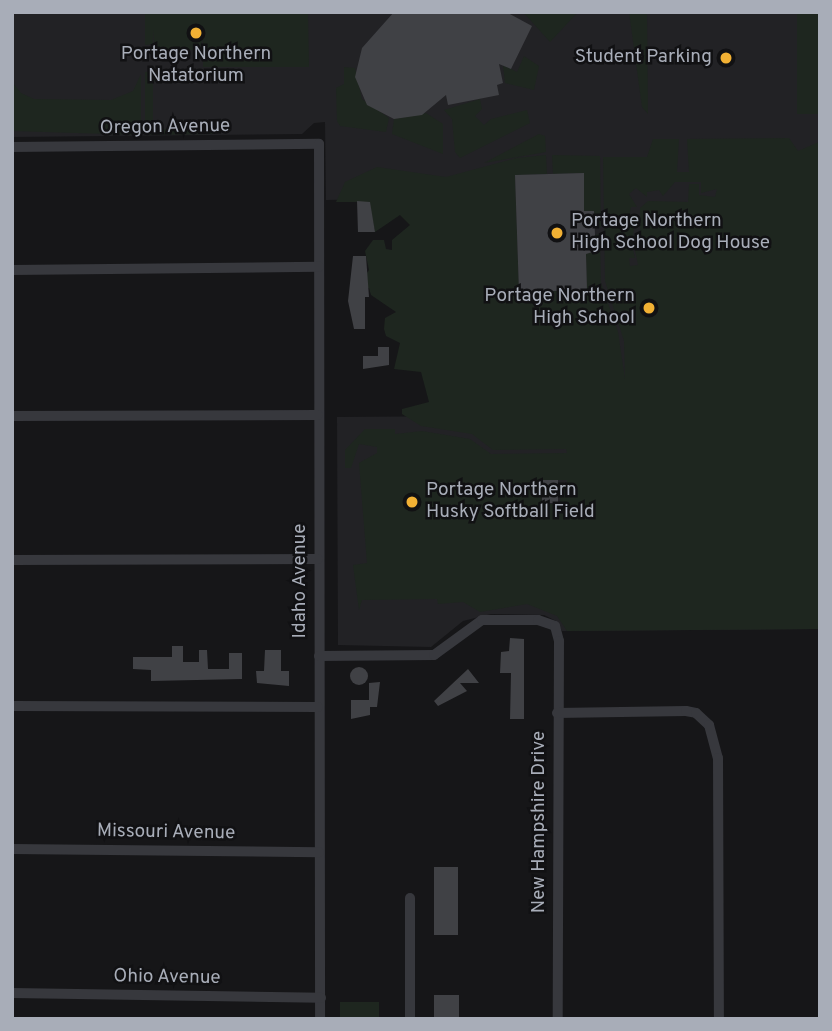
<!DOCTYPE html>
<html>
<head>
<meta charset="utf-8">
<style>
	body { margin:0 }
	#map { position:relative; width:832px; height:1031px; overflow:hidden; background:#161618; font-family:Overpass,sans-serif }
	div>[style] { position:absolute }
	.built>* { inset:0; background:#222225 }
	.green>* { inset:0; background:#1e261f; transform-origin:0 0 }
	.building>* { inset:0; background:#404145; transform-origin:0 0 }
	.round { border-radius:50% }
	.street>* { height:10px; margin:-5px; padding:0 5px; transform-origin:5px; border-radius:5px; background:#37383d }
	.dots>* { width:19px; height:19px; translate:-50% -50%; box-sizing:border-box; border:4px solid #111113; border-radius:50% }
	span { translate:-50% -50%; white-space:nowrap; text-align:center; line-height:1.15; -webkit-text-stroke:5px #111113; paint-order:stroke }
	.poi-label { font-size:19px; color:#a8adb8 }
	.right { translate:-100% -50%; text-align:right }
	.left { translate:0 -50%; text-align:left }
	.street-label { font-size:19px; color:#a8adb8 }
	.frame { position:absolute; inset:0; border:14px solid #a8adb8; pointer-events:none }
</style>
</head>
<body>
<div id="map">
	<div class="built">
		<div style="clip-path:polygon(12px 12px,820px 12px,820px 629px,562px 631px,556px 621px,544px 615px,491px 614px,463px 621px,431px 647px,338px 645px,337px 417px,480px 416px,479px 197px,326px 200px,325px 122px,314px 123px,302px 134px,12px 137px)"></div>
	</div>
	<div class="green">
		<div style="clip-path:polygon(145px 12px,308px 12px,309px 67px,203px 67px,203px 39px,199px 50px,155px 50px,153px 30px,153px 44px,145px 45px)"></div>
		<div style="clip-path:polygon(523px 12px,578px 12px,550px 42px)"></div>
		<div style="clip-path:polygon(629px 12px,647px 12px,648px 114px,642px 107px)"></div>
		<div style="left:797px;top:12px;width:23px;height:102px"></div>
		<div style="clip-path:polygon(524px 56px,539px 66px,534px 90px,505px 83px,503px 65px,517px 72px)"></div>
		<div style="clip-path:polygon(344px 67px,355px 68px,362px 99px,389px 118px,386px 132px,340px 126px,337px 121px,336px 88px,344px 84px)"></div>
		<div style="clip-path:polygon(162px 71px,161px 80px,153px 82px,153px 129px,215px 130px,215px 134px,145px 135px,145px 72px)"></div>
		<div style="clip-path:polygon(141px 74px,141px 135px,12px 131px,12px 82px,21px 93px,34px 99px,111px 100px,133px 91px)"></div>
		<div style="clip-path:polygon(480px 99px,482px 109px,475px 116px,484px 125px,491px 119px,527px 110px,530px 123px,460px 158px,455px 152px,452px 119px,444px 110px)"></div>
		<div style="clip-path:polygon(426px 113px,443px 124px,443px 154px,392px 134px,394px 119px)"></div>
		<div style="clip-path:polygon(evenodd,820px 127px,820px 629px,567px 631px,557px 616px,527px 604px,480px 612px,463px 602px,438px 604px,437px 599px,362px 600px,359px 610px,353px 565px,367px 563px,359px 463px,377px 453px,377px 447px,359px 444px,351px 468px,345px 468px,345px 450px,365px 429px,395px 429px,395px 434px,422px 431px,470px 439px,491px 454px,567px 453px,566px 449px,493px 450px,472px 434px,421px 426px,402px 414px,402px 409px,429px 402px,421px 372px,394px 369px,400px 343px,386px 336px,384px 329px,385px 318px,396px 312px,371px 295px,369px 288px,358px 286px,369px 270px,365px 251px,373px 240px,384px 240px,386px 249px,392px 250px,392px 240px,410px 225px,400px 215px,375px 232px,369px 202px,336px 202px,345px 182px,377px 167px,446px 177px,516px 158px,546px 155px,547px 174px,515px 175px,519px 292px,587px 290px,586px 254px,595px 251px,595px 235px,600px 234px,601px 283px,618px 332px,625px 379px,624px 341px,605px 281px,603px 157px,647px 157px,653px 139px,679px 139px,677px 172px,689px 172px,687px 139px,789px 138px,798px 151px,819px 142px,820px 127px,675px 182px,701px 182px,701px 193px,717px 189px,715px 197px,699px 195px,699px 184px,689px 184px,688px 202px,648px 201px,640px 208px,640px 245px,634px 245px,638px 265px,630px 266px,629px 258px,635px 258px,632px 245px,635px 219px,629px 218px,631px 207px,637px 207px,629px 194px,636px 188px,647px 197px,647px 192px,659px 190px,663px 196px,675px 182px,820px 127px,542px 480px,567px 480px,567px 489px,561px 489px,560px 504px,541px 504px,542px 480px)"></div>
		<div style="clip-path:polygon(539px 134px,545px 136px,546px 152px,484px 163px)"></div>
		<div style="clip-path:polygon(552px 155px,600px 156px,601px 227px,595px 227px,594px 211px,584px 211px,584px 173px,553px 174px)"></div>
		<div style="left:340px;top:1002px;width:39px;height:17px"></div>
	</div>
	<div class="building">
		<div style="clip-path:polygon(394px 12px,506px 12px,532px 26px,511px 69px,499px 64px,503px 83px,497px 85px,499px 95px,448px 105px,446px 95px,422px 115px,394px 119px,367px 105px,355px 77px,362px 48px)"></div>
		<div style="clip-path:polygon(584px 173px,584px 211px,594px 211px,595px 235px,596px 251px,586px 254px,587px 290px,519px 292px,515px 175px)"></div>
		<div style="clip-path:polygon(357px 201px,370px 202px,375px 232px,358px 232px)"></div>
		<div style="clip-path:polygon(353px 256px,366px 256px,369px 297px,365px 297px,365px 329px,354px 329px,348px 301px)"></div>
		<div style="clip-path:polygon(378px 347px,389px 347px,389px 365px,363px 369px,363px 356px,378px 356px)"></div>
		<div style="left:542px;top:480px;width:16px;height:23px"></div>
		<div style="clip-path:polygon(510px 638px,524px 639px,524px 719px,510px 719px,511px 673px,500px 673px,501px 652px,509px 651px)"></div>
		<div style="clip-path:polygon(172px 646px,183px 646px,183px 662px,199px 662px,199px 650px,207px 650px,208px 669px,229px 669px,229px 653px,242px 653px,242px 679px,151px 681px,151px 670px,133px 669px,133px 657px,172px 657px)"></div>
		<div style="clip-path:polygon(265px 650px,281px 650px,281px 671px,289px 671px,289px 686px,257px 683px,256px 671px,264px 671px)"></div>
		<div class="round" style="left:350px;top:667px;width:18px;height:18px"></div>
		<div style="clip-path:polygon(468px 669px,479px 683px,460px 683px,467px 691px,438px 706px,434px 701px)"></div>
		<div style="clip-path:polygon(380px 682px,377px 707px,370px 707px,370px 715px,351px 719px,351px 700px,369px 700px,369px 683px)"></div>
		<div style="left:434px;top:867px;width:24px;height:68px"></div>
		<div style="left:459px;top:995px;width:24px;height:25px;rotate:90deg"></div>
	</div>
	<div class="street">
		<div style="left:12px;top:147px;width:307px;rotate:-0.6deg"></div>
		<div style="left:319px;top:144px;width:875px;rotate:89.93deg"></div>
		<div style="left:12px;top:270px;width:307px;rotate:-0.6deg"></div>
		<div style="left:12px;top:416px;width:306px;rotate:-0.2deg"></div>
		<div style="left:12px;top:560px;width:306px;rotate:-0.2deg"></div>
		<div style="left:319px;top:656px;width:115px;rotate:-0.5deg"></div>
		<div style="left:434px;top:655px;width:59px;rotate:-36.1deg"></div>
		<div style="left:482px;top:620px;width:56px"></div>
		<div style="left:538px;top:620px;width:18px;rotate:19deg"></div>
		<div style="left:555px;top:626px;width:16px;rotate:75deg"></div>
		<div style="left:559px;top:641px;width:378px;rotate:90.2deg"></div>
		<div style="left:12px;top:706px;width:306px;rotate:0.2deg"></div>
		<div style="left:557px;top:713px;width:129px;rotate:-0.9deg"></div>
		<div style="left:686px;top:711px;width:10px;rotate:11deg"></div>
		<div style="left:696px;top:713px;width:18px;rotate:43deg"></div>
		<div style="left:709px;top:725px;width:34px;rotate:75deg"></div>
		<div style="left:718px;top:758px;width:261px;rotate:89.8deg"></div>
		<div style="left:12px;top:849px;width:307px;rotate:0.6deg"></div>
		<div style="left:12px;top:993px;width:309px;rotate:0.9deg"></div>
		<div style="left:410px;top:1019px;width:121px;rotate:-90deg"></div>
	</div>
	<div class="dots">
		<div style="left:196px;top:33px;background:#f2b134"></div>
		<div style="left:726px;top:58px;background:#f2b134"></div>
		<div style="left:557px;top:233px;background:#f2b134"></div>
		<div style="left:649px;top:308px;background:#f2b134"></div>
		<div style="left:412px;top:502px;background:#f2b134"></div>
	</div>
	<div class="poi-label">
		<span style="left:196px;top:66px">Portage Northern<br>Natatorium</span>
		<span class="right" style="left:712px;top:58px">Student Parking</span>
		<span class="left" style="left:571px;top:233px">Portage Northern<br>High School Dog House</span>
		<span class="right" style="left:635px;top:308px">Portage Northern<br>High School</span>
		<span class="left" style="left:426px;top:502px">Portage Northern<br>Husky Softball Field</span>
	</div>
	<div class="street-label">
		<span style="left:165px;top:128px;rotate:-1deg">Oregon Avenue</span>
		<span style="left:301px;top:581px;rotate:-90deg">Idaho Avenue</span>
		<span style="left:540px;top:822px;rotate:-90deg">New Hampshire Drive</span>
		<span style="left:166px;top:833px;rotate:1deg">Missouri Avenue</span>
		<span style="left:167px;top:978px;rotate:1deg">Ohio Avenue</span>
	</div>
	<div class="frame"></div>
</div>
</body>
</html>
